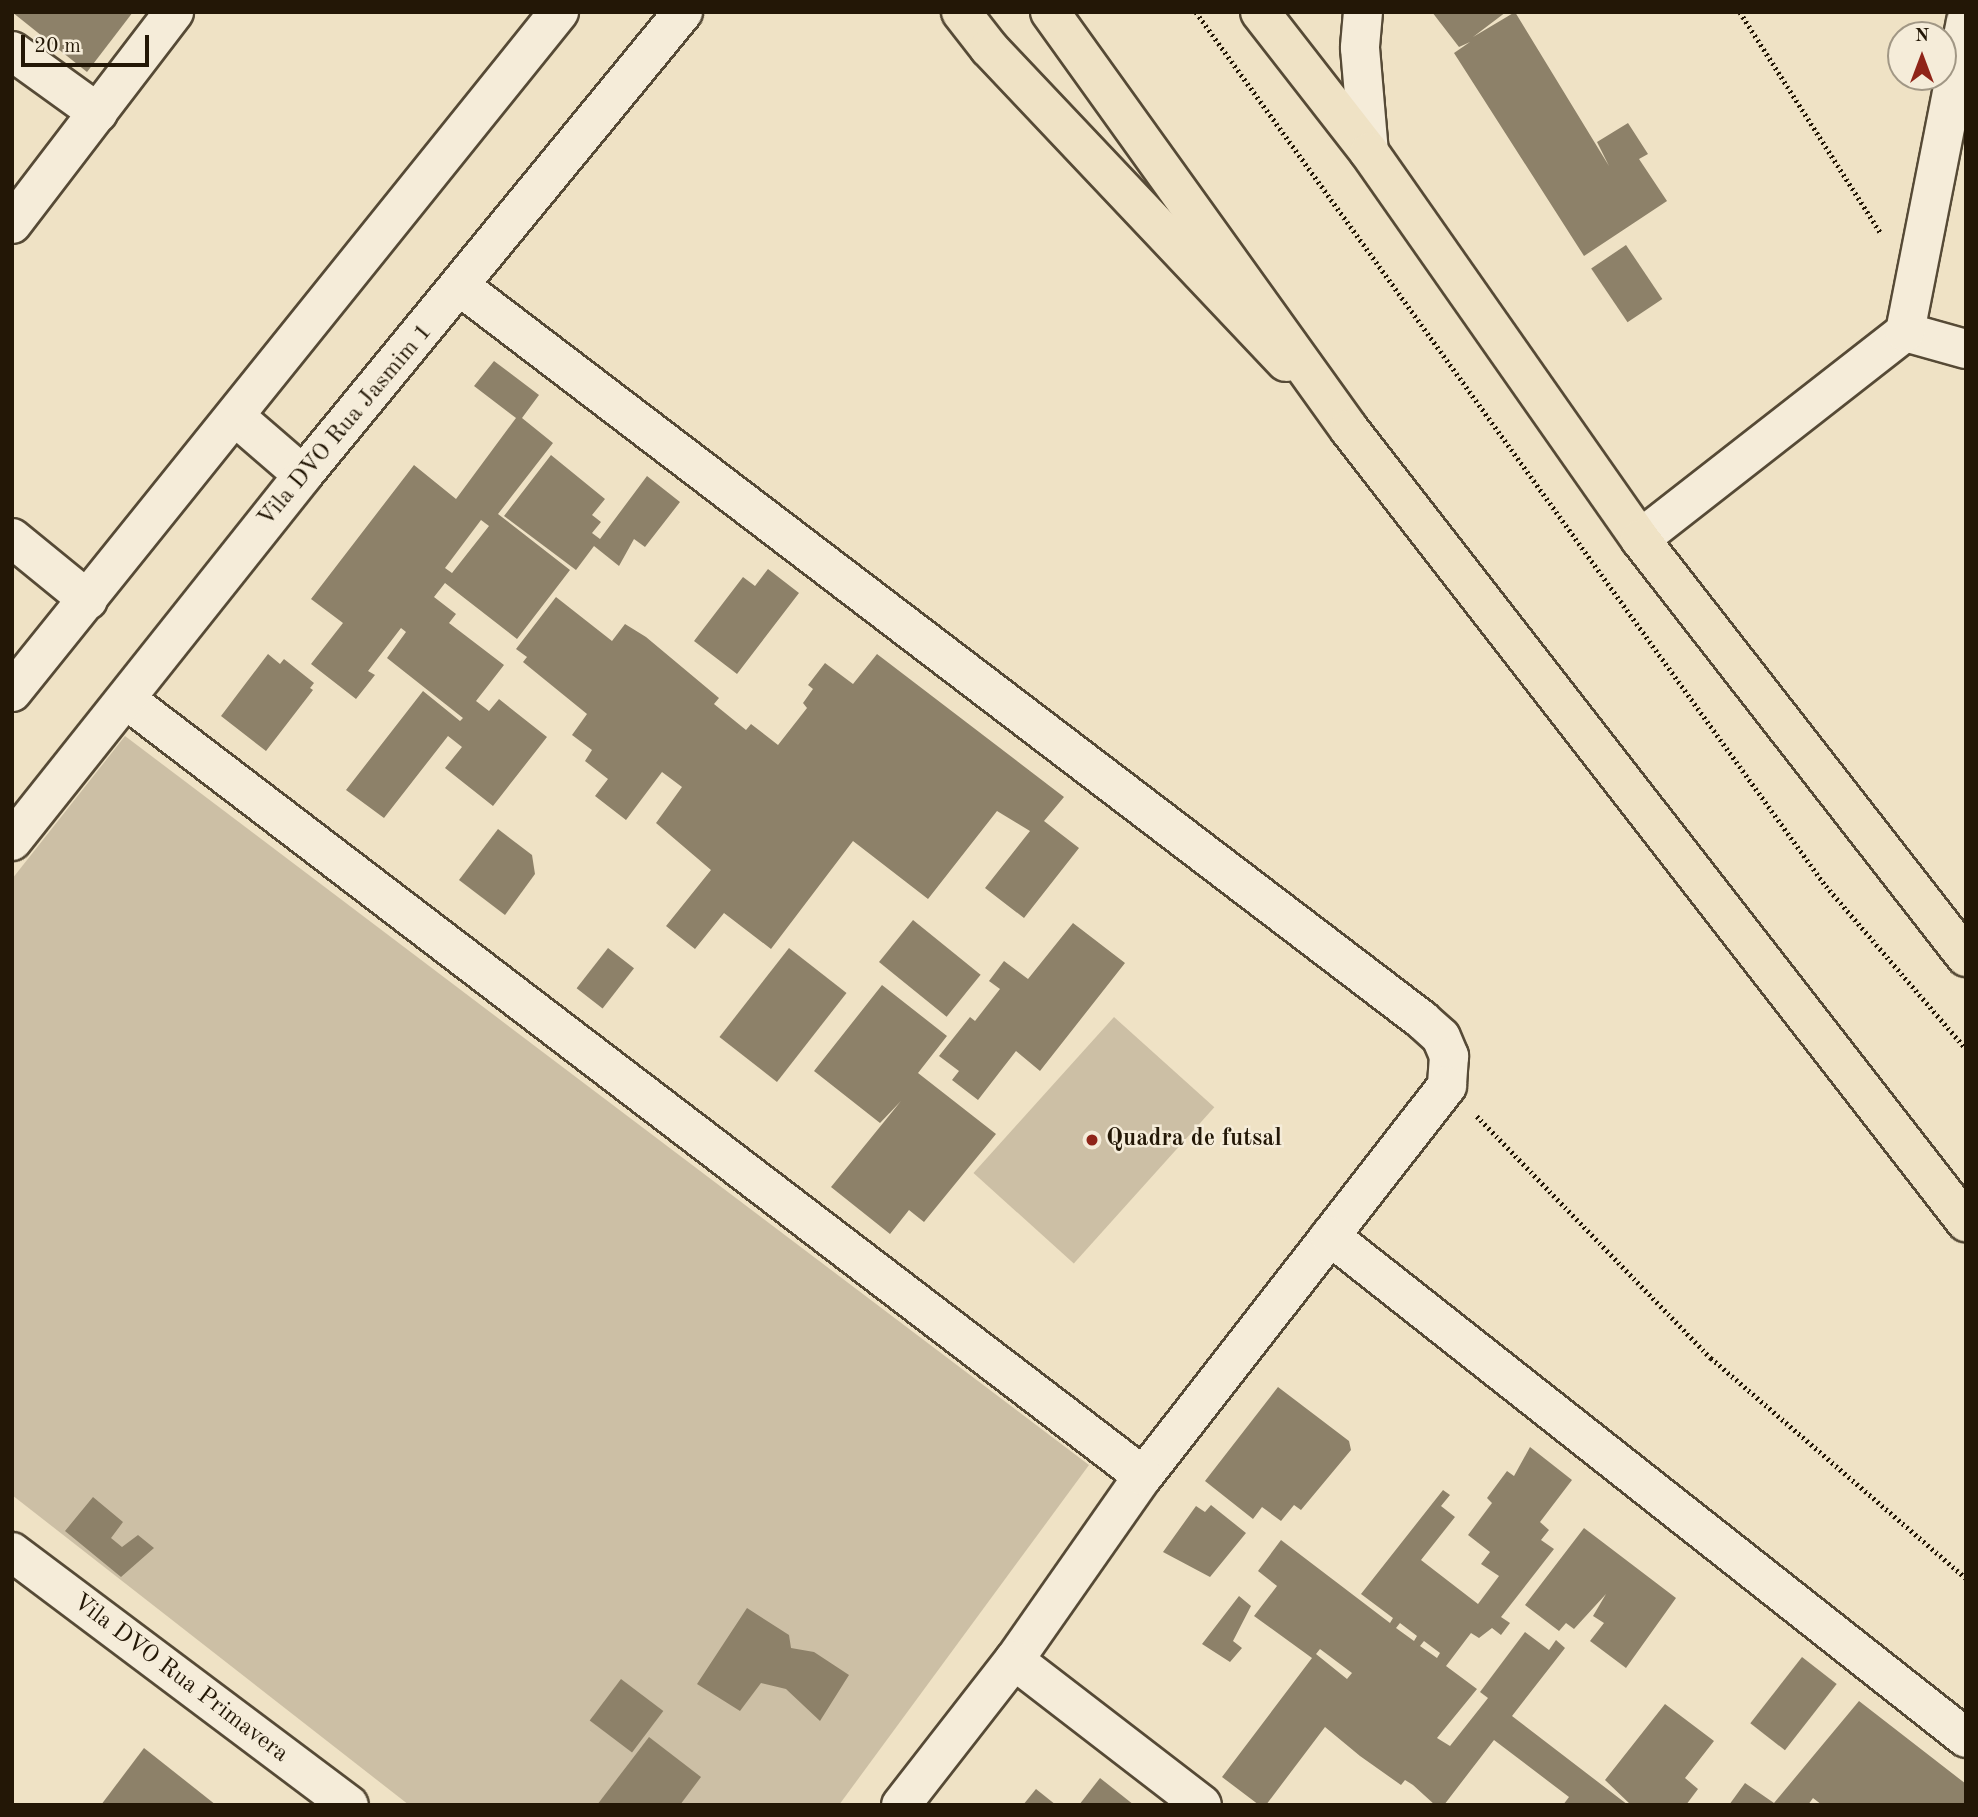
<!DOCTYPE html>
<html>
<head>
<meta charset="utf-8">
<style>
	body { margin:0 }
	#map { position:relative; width:1978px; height:1817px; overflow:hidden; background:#efe2c5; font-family:"Old Standard TT",serif }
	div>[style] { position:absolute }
	.green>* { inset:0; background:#ccbfa5; transform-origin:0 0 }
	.building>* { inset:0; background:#8d8169; transform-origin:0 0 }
	.path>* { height:4.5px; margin-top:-2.25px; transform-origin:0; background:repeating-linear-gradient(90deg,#231706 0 2px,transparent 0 5.5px) }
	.roads { filter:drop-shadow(2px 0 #564a36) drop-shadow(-2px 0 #564a36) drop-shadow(0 2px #564a36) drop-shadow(0 -2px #564a36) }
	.minor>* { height:38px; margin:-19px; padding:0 19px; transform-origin:19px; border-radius:19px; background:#f5ecd9 }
	.major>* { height:38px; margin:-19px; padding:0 19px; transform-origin:19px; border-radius:19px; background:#efe2c5 }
	.highway>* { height:38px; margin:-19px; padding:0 19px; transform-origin:19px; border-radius:19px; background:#efe2c5 }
	.dots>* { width:19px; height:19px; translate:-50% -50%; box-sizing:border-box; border:4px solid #f5ecd9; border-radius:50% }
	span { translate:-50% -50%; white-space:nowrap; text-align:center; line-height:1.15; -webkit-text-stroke:5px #f5ecd9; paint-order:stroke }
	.street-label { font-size:24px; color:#231706 }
	.poi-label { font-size:24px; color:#231706; font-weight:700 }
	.left { translate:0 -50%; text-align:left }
	.frame { position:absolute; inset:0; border:14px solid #231706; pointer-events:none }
	.north { position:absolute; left:1887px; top:21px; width:70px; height:70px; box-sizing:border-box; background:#f5ecd9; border:2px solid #a19785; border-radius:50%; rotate:0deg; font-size:19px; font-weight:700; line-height:28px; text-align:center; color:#231706 }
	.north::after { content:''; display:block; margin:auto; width:24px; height:32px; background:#8f2418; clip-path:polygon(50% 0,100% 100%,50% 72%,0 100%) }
	.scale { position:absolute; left:21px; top:35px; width:128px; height:32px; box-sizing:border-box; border:4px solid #231706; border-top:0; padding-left:9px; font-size:21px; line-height:24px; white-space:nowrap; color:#231706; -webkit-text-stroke:5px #f5ecd9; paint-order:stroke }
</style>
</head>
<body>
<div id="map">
	<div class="green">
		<div style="clip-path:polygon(125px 736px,1089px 1465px,839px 1805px,409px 1805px,12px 1495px,12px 879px)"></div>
		<div style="left:1114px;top:1017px;width:135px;height:210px;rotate:42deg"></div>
	</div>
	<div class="building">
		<div style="clip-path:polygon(12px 12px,133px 12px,87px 72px)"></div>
		<div style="clip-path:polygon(1432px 12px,1506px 12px,1473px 37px,1515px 12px,1609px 166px,1597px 142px,1628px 123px,1648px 154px,1639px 159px,1667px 201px,1584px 256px,1454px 53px,1470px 42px,1459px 47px)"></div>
		<div style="left:1626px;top:245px;width:65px;height:42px;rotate:56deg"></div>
		<div style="clip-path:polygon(evenodd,494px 361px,539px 395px,522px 418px,553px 443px,498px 514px,570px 570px,517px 639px,445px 583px,434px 597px,456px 614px,449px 623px,504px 665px,476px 701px,489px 711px,499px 699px,547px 737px,493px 806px,445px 768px,462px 747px,448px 736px,384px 818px,346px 790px,423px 691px,460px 721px,463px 718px,387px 658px,406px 632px,401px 628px,368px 671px,375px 675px,356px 699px,311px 664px,343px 623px,311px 599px,414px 465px,456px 499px,516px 418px,474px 386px,494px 361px,481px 520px,489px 526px,452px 573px,445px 568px,481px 520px)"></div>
		<div style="clip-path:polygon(551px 455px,605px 499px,592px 515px,601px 522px,592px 533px,600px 539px,647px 476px,680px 502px,645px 547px,634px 539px,619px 566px,594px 546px,576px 570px,504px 516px)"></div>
		<div style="clip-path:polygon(768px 569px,799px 593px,737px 674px,694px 641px,743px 577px,755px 586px)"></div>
		<div style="clip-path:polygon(556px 597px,612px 641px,625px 624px,646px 637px,719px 698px,714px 704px,746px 730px,751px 724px,778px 745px,807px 708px,803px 703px,813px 689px,808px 685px,825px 663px,853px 684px,877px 654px,1064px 797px,1044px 821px,1079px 848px,1024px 918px,985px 888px,1030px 831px,997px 811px,928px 899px,853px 841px,771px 949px,724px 913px,695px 949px,666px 926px,711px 870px,656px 823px,682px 787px,662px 772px,626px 820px,595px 796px,608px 779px,585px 761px,592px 750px,572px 735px,587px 714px,523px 662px,527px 657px,516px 649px)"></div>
		<div style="clip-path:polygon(268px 654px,280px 664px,284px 659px,314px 683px,310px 688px,313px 690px,266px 751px,221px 716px)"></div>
		<div style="clip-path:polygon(498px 829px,532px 855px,535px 874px,505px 915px,459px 880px)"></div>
		<div style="left:913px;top:920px;width:87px;height:54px;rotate:39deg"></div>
		<div style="clip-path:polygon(1073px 923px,1125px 963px,1040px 1071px,1016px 1051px,978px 1100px,952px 1080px,959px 1071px,939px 1056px,970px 1017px,975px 1021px,1000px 989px,989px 981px,1004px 961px,1028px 979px)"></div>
		<div style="left:608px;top:948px;width:33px;height:51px;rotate:38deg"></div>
		<div style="left:789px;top:948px;width:73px;height:113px;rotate:38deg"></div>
		<div style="clip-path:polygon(882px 985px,947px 1036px,918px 1073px,996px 1134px,924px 1222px,909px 1210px,890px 1234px,831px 1187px,901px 1101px,880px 1123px,814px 1071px)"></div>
		<div style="clip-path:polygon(1278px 1387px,1349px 1441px,1351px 1450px,1301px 1510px,1294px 1505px,1281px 1521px,1262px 1507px,1253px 1519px,1205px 1481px)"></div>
		<div style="clip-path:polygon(evenodd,1530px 1447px,1572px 1480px,1540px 1522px,1549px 1530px,1541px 1540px,1554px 1549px,1501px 1617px,1510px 1623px,1501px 1635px,1492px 1628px,1479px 1638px,1471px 1633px,1446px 1666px,1477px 1689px,1437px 1738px,1450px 1746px,1488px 1698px,1480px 1692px,1525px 1632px,1549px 1650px,1556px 1640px,1565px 1648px,1512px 1716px,1628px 1805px,1563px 1805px,1569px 1797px,1494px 1740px,1444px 1805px,1435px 1805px,1413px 1785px,1405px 1780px,1401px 1785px,1360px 1756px,1325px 1727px,1266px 1805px,1259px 1805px,1222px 1777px,1312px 1658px,1254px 1616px,1277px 1586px,1258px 1571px,1281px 1540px,1390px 1623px,1393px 1618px,1361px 1594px,1443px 1490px,1450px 1495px,1441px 1506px,1455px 1517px,1421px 1560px,1478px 1604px,1499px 1576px,1481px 1564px,1490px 1552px,1468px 1535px,1492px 1503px,1487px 1498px,1507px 1471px,1514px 1476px,1530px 1447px,1400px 1623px,1417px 1636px,1414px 1641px,1396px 1628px,1400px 1623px,1530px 1447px,1424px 1641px,1440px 1653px,1437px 1658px,1420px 1646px,1424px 1641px,1530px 1447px,1320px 1649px,1352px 1673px,1347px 1679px,1316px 1654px,1320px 1649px)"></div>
		<div style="clip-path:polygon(93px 1497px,123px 1522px,111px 1538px,122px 1547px,138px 1535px,154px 1548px,121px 1577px,65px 1531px)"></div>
		<div style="clip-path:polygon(1211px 1505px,1246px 1533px,1210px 1577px,1163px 1552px,1196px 1506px,1205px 1512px)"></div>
		<div style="clip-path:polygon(1584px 1528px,1676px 1598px,1626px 1668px,1590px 1641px,1604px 1623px,1593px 1616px,1606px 1594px,1574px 1629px,1566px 1623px,1559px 1631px,1525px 1605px)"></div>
		<div style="clip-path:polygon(1239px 1596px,1251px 1606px,1233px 1641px,1242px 1648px,1230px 1662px,1202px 1644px)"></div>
		<div style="clip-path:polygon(747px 1608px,789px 1635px,791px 1648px,814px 1652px,849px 1675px,820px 1721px,786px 1689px,761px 1683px,740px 1711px,697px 1684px)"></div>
		<div style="left:1802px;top:1657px;width:44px;height:84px;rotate:38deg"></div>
		<div style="left:621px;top:1679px;width:53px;height:52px;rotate:37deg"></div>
		<div style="clip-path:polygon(1859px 1701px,1966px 1784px,1966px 1805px,1822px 1805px,1813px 1798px,1808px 1805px,1729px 1805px,1745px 1783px,1774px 1803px)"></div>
		<div style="clip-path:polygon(1665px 1704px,1714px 1741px,1685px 1778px,1698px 1789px,1686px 1805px,1631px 1805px,1605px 1780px)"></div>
		<div style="clip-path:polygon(649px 1737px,701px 1777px,680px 1805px,597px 1805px)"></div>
		<div style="clip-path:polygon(144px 1748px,216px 1805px,101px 1805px)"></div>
		<div style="clip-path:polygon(1100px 1778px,1134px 1805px,1079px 1805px)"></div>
		<div style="clip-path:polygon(1036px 1789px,1056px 1805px,1023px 1805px)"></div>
	</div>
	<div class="path">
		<div style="left:1196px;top:12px;width:1077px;rotate:54.22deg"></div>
		<div style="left:1826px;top:886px;width:215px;rotate:49.3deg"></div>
		<div style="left:1740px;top:12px;width:262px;rotate:57.5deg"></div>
		<div style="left:1477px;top:1116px;width:337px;rotate:46deg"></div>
		<div style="left:1711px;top:1358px;width:337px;rotate:40.8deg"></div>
	</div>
	<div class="roads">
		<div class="minor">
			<div style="left:1363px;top:12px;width:36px;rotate:95deg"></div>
			<div style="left:1360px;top:48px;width:104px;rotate:85.1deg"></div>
			<div style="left:12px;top:51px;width:106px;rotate:35.8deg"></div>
			<div style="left:12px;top:224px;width:267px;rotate:-52.6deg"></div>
			<div style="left:461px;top:287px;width:1209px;rotate:37.33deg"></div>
			<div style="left:1422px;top:1020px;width:25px;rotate:42deg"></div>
			<div style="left:1441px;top:1037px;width:21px;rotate:67deg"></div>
			<div style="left:1449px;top:1056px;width:30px;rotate:94deg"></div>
			<div style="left:1447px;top:1086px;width:494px;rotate:127.9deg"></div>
			<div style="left:1143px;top:1476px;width:225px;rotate:125deg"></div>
			<div style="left:1014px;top:1660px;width:184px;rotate:127.9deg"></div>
			<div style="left:1905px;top:332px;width:63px;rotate:15.6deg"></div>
			<div style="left:237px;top:418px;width:87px;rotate:40.8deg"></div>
			<div style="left:12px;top:538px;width:98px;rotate:39.2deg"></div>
			<div style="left:1640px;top:539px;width:336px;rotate:-38deg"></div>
			<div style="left:1905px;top:332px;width:316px;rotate:-78.9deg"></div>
			<div style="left:12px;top:692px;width:873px;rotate:-51.19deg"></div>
			<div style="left:127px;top:700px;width:1278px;rotate:37.37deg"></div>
			<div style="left:12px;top:841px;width:468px;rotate:-51.5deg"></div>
			<div style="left:303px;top:475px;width:599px;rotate:-50.62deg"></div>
			<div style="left:1330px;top:1236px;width:810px;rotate:38.28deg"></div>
			<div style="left:12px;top:1552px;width:421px;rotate:36.9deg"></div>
			<div style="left:1014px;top:1660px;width:237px;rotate:37.6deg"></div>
		</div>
		<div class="major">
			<div style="left:961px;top:12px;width:46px;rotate:52.1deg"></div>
			<div style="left:989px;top:48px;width:432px;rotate:46.6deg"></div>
		</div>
		<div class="highway">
			<div style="left:1050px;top:12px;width:513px;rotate:54.36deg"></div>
			<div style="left:1349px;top:429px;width:1005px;rotate:52.12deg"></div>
			<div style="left:1260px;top:12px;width:177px;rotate:52.1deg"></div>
			<div style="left:1369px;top:152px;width:472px;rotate:55deg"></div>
			<div style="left:1640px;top:539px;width:530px;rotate:52.05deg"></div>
		</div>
	</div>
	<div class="dots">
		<div style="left:1092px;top:1140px;background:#8f2418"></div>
	</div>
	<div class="street-label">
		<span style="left:346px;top:426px;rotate:-50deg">Vila DVO Rua Jasmim 1</span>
		<span style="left:180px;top:1679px;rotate:37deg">Vila DVO Rua Primavera</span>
	</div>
	<div class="poi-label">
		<span class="left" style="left:1106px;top:1140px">Quadra de futsal</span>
	</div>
	<div class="frame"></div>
	<div class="north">N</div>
	<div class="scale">20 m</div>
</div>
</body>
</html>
